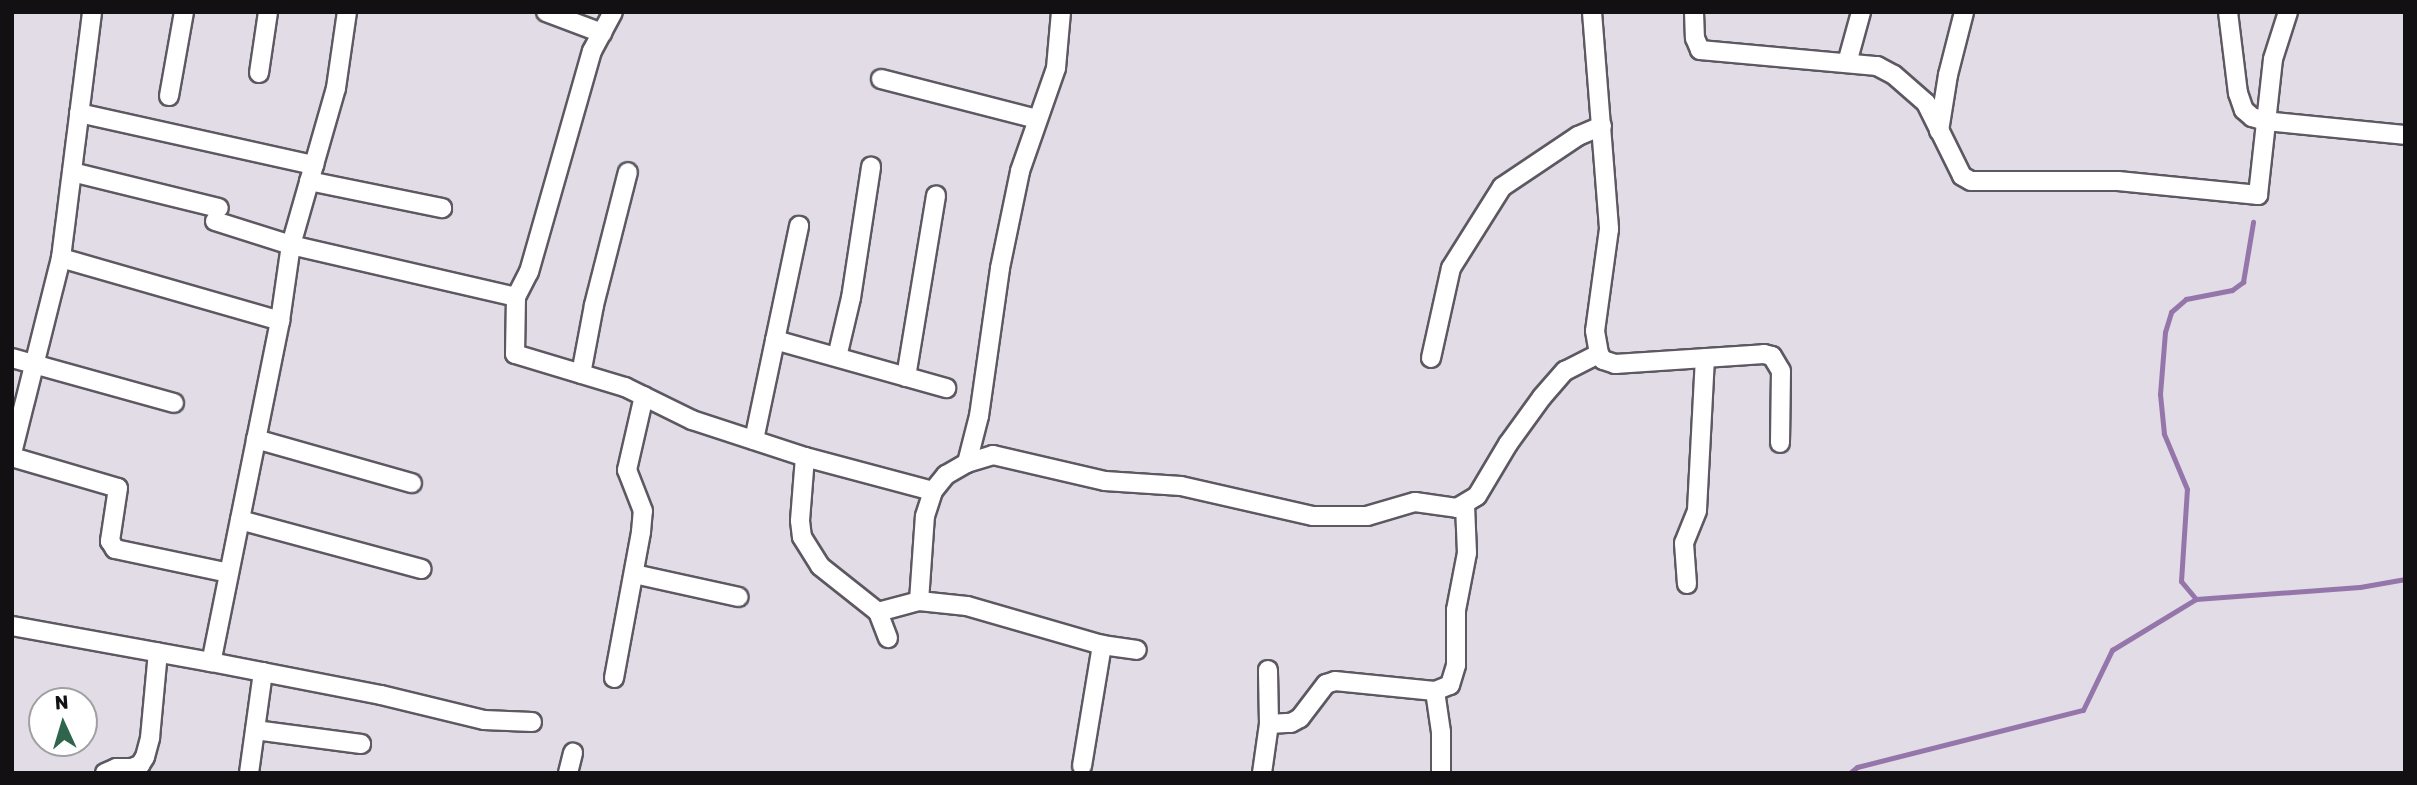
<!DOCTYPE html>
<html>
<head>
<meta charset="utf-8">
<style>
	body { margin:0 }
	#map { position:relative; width:2417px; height:785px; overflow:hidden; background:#e2dce6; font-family:Rubik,sans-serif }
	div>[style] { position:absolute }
	.stream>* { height:5px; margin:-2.5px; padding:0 2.5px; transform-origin:2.5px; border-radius:2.5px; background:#9576aa }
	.roads { filter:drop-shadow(2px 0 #5d5861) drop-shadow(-2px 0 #5d5861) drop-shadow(0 2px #5d5861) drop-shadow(0 -2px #5d5861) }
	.minor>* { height:18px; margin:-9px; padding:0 9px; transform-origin:9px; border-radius:9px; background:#fff }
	span { translate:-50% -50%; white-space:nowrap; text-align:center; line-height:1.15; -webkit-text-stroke:7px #fff; paint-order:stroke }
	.frame { position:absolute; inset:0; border:14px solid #121013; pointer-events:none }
	.north { position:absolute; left:28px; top:687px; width:70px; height:70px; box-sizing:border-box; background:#fff; border:2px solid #a09fa1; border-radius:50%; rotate:356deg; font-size:19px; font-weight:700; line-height:28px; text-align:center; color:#121013 }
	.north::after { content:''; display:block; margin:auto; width:24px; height:32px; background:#2e654c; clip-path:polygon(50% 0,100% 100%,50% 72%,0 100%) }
</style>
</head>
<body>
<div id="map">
	<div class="stream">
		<div style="left:2196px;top:599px;width:23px;rotate:-130deg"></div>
		<div style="left:2181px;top:581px;width:92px;rotate:-86.3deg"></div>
		<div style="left:2187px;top:489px;width:60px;rotate:-112.7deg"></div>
		<div style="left:2164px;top:434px;width:40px;rotate:-95.7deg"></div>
		<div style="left:2160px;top:394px;width:62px;rotate:-85.4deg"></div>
		<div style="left:2165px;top:332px;width:21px;rotate:-73deg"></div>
		<div style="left:2171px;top:312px;width:20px;rotate:-41deg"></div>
		<div style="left:2186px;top:299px;width:47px;rotate:-11.1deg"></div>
		<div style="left:2232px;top:290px;width:14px;rotate:-36deg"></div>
		<div style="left:2243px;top:282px;width:61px;rotate:-80.5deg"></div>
		<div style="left:1850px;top:773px;width:9px;rotate:-41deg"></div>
		<div style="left:1857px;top:767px;width:233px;rotate:-14.2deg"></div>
		<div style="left:2083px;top:710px;width:67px;rotate:-64.2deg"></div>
		<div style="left:2112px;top:650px;width:98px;rotate:-31.3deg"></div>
		<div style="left:2196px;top:599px;width:164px;rotate:-4.2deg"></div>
		<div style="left:2360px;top:587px;width:46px;rotate:-10.1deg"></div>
	</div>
	<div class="roads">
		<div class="minor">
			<div style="left:546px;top:12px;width:60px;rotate:20.6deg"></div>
			<div style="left:1592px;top:12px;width:218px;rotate:85.5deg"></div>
			<div style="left:1609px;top:229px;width:103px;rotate:97.8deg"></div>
			<div style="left:1595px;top:331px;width:23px;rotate:80deg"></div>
			<div style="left:1599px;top:354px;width:7px;rotate:56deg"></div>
			<div style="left:1603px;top:360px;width:13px;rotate:18deg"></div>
			<div style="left:1615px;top:364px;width:149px;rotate:-3.8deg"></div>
			<div style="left:1764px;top:354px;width:8px;rotate:14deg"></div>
			<div style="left:1772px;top:356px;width:17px;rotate:59deg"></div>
			<div style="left:1781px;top:371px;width:72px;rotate:90.8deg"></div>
			<div style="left:1694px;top:12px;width:26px;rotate:88deg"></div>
			<div style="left:1695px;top:38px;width:13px;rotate:67deg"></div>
			<div style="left:1700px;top:50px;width:178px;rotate:5.2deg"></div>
			<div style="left:1877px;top:66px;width:19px;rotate:28deg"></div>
			<div style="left:1894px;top:75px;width:43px;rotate:41.2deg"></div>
			<div style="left:1926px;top:103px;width:81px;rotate:63.7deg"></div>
			<div style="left:1962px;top:176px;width:10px;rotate:29deg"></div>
			<div style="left:1971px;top:181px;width:147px"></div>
			<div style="left:2118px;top:181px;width:141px;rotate:5.7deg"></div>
			<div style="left:2258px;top:195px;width:137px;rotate:-83.7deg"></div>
			<div style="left:2273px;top:59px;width:49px;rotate:-72.3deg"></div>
			<div style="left:2228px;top:12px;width:82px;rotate:83deg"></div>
			<div style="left:2238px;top:93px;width:18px;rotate:71deg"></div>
			<div style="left:2244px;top:110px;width:11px;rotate:41deg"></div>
			<div style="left:2252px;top:117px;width:14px;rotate:17deg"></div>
			<div style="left:2265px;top:121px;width:141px;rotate:5.7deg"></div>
			<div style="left:1847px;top:63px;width:53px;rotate:-74.6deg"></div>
			<div style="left:259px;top:73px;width:62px;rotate:-81.6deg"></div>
			<div style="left:881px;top:79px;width:161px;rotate:14.4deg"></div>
			<div style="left:169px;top:96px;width:85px;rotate:-79.9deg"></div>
			<div style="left:79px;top:113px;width:241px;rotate:12.5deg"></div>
			<div style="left:1939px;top:131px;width:57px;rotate:-80.9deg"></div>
			<div style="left:1948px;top:75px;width:65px;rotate:-75.7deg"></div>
			<div style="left:72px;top:172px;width:151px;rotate:13.8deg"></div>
			<div style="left:309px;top:181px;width:136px;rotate:11.5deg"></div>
			<div style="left:215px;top:221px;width:80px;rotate:17.5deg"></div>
			<div style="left:291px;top:245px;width:163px;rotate:-74deg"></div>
			<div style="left:336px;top:88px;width:77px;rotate:-81.8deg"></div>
			<div style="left:61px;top:258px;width:248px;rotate:-82.8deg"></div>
			<div style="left:516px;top:297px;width:28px;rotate:-63deg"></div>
			<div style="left:529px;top:272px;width:230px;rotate:-74.1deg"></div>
			<div style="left:592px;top:51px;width:44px;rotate:-61.7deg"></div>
			<div style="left:280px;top:321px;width:77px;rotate:-81.8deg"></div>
			<div style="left:291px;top:245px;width:231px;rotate:13deg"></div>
			<div style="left:516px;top:297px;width:57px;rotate:91deg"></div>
			<div style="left:515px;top:354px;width:115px;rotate:16.7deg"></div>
			<div style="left:625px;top:387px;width:75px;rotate:26.2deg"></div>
			<div style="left:692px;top:420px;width:119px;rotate:18.1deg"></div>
			<div style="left:805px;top:457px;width:132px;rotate:14.9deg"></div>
			<div style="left:775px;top:340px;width:178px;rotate:15.7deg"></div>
			<div style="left:837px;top:357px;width:61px;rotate:-76.7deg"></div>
			<div style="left:851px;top:298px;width:133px;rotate:-81.3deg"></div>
			<div style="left:12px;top:358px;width:168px;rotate:15.5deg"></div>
			<div style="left:1431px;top:358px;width:92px;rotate:-77.5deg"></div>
			<div style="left:1451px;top:268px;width:96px;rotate:-57.8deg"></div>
			<div style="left:1502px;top:187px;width:92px;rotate:-33.9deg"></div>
			<div style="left:1578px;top:136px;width:26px;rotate:-23deg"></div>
			<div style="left:581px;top:374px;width:70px;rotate:-79.3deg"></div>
			<div style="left:594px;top:305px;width:137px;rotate:-75.7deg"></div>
			<div style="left:906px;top:377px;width:184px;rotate:-80.6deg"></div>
			<div style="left:256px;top:439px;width:162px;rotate:15.8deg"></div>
			<div style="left:754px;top:440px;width:219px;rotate:-78.1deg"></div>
			<div style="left:12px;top:453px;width:201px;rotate:-75.9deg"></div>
			<div style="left:61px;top:258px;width:228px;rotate:16deg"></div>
			<div style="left:280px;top:321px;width:348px;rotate:101.4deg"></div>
			<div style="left:211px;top:662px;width:173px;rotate:11deg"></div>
			<div style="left:381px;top:695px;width:106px;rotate:13.6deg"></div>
			<div style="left:484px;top:720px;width:48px;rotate:2.4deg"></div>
			<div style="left:12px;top:457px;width:110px;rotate:16.3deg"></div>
			<div style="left:118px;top:488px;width:54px;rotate:98.6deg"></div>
			<div style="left:110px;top:541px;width:9px;rotate:58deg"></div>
			<div style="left:115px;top:549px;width:116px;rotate:11.9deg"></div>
			<div style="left:805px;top:457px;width:64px;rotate:94.5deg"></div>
			<div style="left:800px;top:521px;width:16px;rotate:83deg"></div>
			<div style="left:802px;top:537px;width:34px;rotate:58deg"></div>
			<div style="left:820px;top:566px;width:74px;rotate:38.4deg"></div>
			<div style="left:878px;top:612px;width:28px;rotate:69deg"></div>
			<div style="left:967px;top:463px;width:49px;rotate:-75.7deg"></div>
			<div style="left:979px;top:416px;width:149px;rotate:-81.9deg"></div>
			<div style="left:1000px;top:268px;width:99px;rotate:-78.3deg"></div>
			<div style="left:1020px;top:171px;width:109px;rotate:-70.7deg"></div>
			<div style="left:1056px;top:68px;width:56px;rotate:-84.9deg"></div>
			<div style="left:240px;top:520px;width:188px;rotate:15.1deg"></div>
			<div style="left:634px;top:574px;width:107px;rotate:12.4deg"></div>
			<div style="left:1687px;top:584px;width:41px;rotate:-94.2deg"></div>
			<div style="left:1684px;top:543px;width:35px;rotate:-68deg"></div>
			<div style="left:1697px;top:510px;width:152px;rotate:-87deg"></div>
			<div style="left:919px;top:601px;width:85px;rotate:-86deg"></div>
			<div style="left:925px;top:516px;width:26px;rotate:-72deg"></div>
			<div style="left:933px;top:491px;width:21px;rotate:-51deg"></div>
			<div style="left:946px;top:475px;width:24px;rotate:-30deg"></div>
			<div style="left:967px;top:463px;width:27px;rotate:-17deg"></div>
			<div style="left:993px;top:455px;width:115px;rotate:13.1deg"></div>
			<div style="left:1105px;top:481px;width:76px;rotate:3.8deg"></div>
			<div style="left:1181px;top:486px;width:135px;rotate:12.8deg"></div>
			<div style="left:1313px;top:516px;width:54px"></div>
			<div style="left:1367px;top:516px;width:50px;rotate:-16.3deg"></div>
			<div style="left:1415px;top:502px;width:42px;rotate:8.1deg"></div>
			<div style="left:1457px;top:508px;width:23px;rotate:-31deg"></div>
			<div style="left:1477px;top:496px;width:61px;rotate:-59.2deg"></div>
			<div style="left:1508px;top:444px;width:58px;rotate:-54.1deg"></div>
			<div style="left:1542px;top:397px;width:35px;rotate:-49deg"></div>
			<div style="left:1565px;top:371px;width:38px;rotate:-27deg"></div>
			<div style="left:878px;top:612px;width:42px;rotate:-15deg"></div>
			<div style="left:919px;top:601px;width:48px;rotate:5.9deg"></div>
			<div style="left:967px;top:606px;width:141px;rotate:16.1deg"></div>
			<div style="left:1102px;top:645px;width:35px;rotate:8deg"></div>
			<div style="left:12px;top:626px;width:202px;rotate:10.3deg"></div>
			<div style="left:614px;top:678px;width:148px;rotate:-79.5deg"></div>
			<div style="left:641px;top:532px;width:21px;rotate:-85deg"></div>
			<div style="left:643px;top:511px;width:44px;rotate:-111.3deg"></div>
			<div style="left:627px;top:470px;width:76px;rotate:-77.1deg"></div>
			<div style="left:1435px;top:691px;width:41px;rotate:81.7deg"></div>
			<div style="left:1441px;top:732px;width:41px;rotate:90deg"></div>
			<div style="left:1269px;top:724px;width:22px;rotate:-3deg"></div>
			<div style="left:1291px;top:723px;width:10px;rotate:-29deg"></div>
			<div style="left:1300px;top:718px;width:43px;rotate:-52.6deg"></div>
			<div style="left:1326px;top:684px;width:9px;rotate:-18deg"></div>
			<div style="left:1335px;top:681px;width:100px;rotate:5.7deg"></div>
			<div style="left:1435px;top:691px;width:16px;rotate:-22deg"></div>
			<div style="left:1450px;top:685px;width:21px;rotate:-73deg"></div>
			<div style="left:1456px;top:665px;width:55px;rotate:-90deg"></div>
			<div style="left:1456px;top:610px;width:58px;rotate:-79.1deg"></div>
			<div style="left:1467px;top:553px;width:48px;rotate:-92.4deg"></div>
			<div style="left:255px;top:730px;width:107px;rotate:7.5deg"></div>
			<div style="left:1082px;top:766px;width:123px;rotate:-80.6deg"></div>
			<div style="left:105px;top:773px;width:12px;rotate:-24deg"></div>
			<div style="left:116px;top:768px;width:16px"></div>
			<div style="left:132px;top:768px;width:9px;rotate:-21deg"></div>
			<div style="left:140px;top:765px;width:9px;rotate:-58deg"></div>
			<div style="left:145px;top:757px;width:20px;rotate:-75deg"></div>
			<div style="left:150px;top:738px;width:86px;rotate:-84.7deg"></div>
			<div style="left:249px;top:773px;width:102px;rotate:-82.1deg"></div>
			<div style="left:568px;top:773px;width:21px;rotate:-76deg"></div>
			<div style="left:1262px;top:773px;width:49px;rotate:-81.9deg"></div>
			<div style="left:1269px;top:724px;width:54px;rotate:-91.1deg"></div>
		</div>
	</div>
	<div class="frame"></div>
	<div class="north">N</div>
</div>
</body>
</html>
